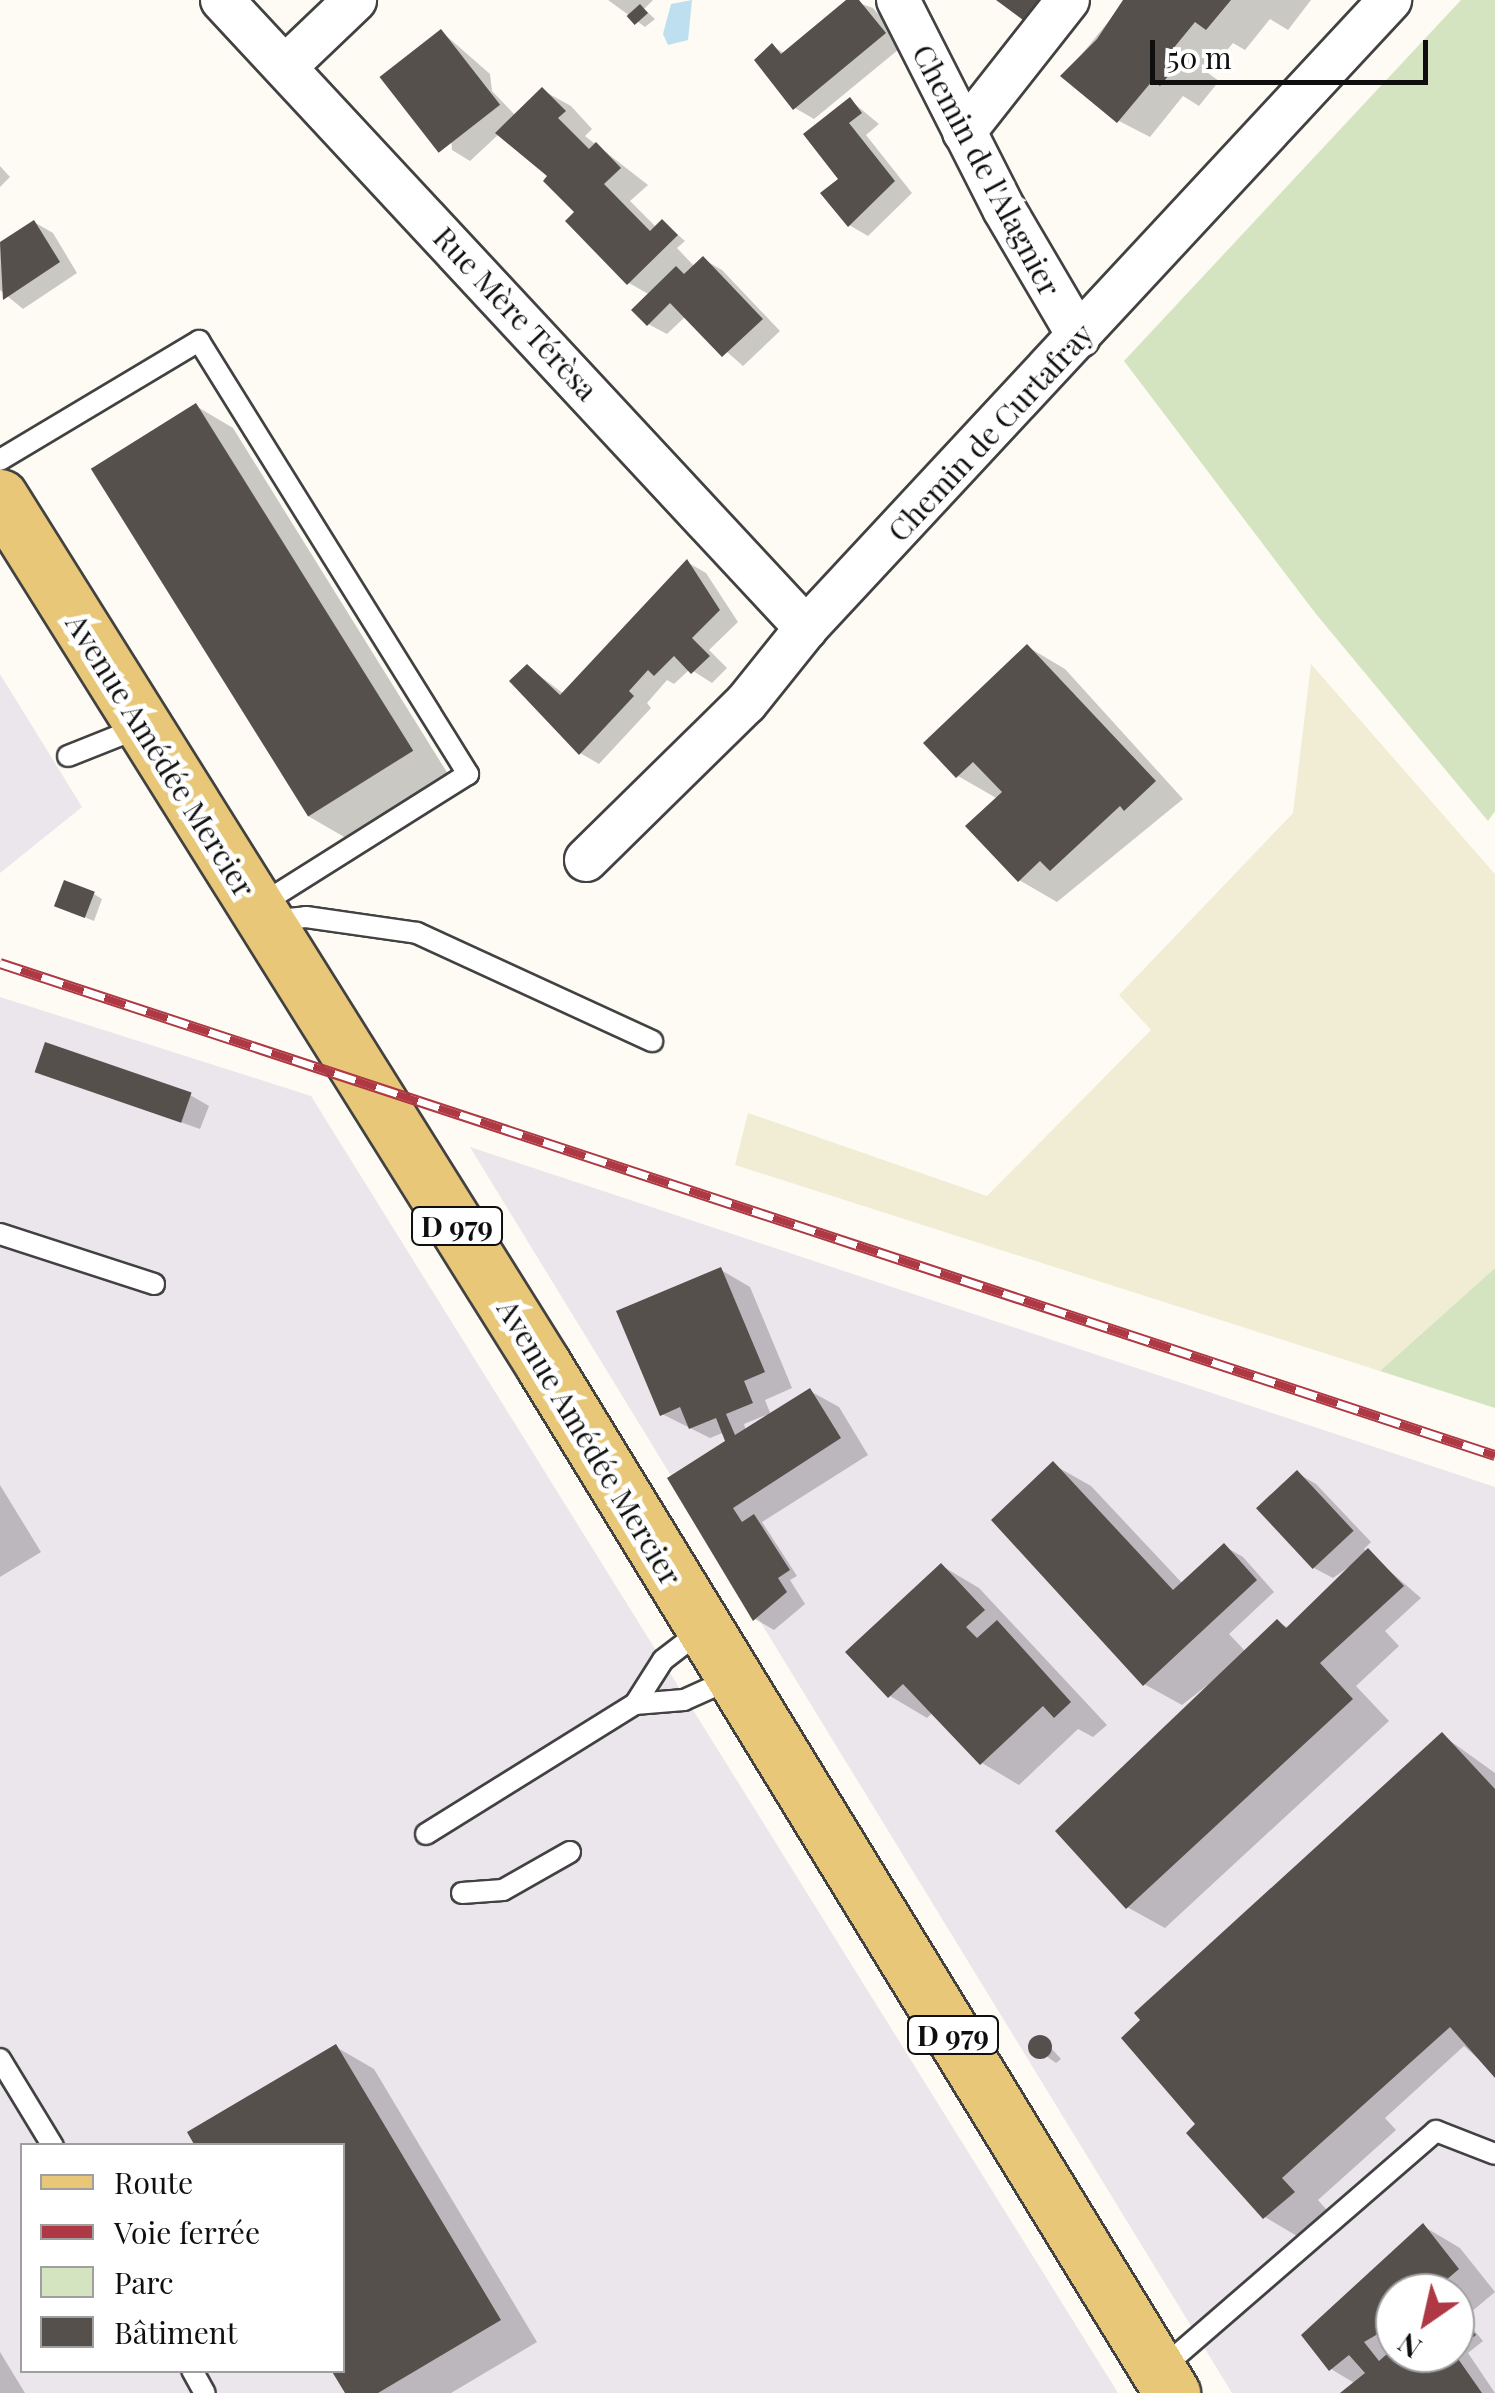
<!DOCTYPE html>
<html>
<head>
<meta charset="utf-8">
<style>
	body { margin:0 }
	#map { position:relative; width:1495px; height:2393px; overflow:hidden; background:#fdfbf3; font-family:"Playfair Display",serif }
	div>[style] { position:absolute }
	.industrial>* { inset:0; background:#ebe5ec }
	.farmland>* { inset:0; background:#f1edd5 }
	.green>* { inset:0; background:#d5e4c0 }
	.water>* { inset:0; background:#bddfef }
	.shadow>* { inset:0; background:#0003 }
	.building>* { inset:0; background:#56504d; transform-origin:0 0 }
	.round { border-radius:50% }
	.roads { filter:drop-shadow(2px 0 #424242) drop-shadow(-2px 0 #424242) drop-shadow(0 2px #424242) drop-shadow(0 -2px #424242) }
	.lane>* { height:20px; margin:-10px; padding:0 10px; transform-origin:10px; border-radius:10px; background:#fff }
	.street>* { height:42px; margin:-21px; padding:0 21px; transform-origin:21px; border-radius:21px; background:#fff }
	.primary>* { height:55px; margin:-27.5px; padding:0 27.5px; transform-origin:27.5px; border-radius:27.5px; background:#e8c778 }
	.rail>* { height:11px; margin-top:-5.5px; transform-origin:0; background:repeating-linear-gradient(90deg,#fff 0 22px,#ae3843 0 44px); box-sizing:border-box; border-block:2px solid #ae3843 }
	span { translate:-50% -50%; white-space:nowrap; text-align:center; line-height:1.15; -webkit-text-stroke:10px #fff; paint-order:stroke }
	.shield-label span { padding:2px 8px; background:#fff; border:2px solid; border-radius:8px; -webkit-text-stroke-width:0 }
	.shield-label { font-size:28px; color:#0f0f0f; font-weight:700 }
	.street-label { font-size:30px; color:#0f0f0f }
	.legend { position:absolute; left:20px; top:2143px; width:325px; height:230px; box-sizing:border-box; background:#fff; border:2px solid #9f9f9f; margin:0; padding:12px 18px; list-style:none; font-size:30px; color:#0f0f0f }
	.legend li { display:flex; align-items:center; gap:20px; height:50px }
	.legend b { width:50px; border:2px solid #9f9f9f }
	.north { position:absolute; left:1375px; top:2273px; width:100px; height:100px; box-sizing:border-box; background:#fff; border:2px solid #9f9f9f; border-radius:50%; rotate:214deg; font-size:28px; font-weight:700; line-height:40px; text-align:center; color:#0f0f0f }
	.north::after { content:''; display:block; margin:auto; width:35px; height:45px; background:#ae3843; clip-path:polygon(50% 0,100% 100%,50% 72%,0 100%) }
	.scale { position:absolute; left:1150px; top:40px; width:278px; height:45px; box-sizing:border-box; border:5px solid #0f0f0f; border-top:0; padding-left:12px; font-size:30px; line-height:35px; white-space:nowrap; color:#0f0f0f; -webkit-text-stroke:8px #fff; paint-order:stroke }
</style>
</head>
<body>
<div id="map">
	<div class="industrial">
		<div style="clip-path:polygon(0 674px,82px 807px,0 873px)"></div>
		<div style="clip-path:polygon(evenodd,0 997px,311px 1096px,1118px 2393px,0 2393px,0 997px,22px 2146px,342px 2146px,342px 2370px,22px 2370px,22px 2146px)"></div>
		<div style="clip-path:polygon(evenodd,470px 1147px,1495px 1487px,1495px 2393px,1232px 2393px,470px 1147px,1395px 2293px,1455px 2293px,1455px 2353px,1395px 2353px,1395px 2293px)"></div>
	</div>
	<div class="farmland">
		<div style="clip-path:polygon(1311px 664px,1495px 874px,1495px 1268px,1380px 1371px,735px 1165px,748px 1113px,987px 1196px,1151px 1030px,1119px 995px,1293px 813px)"></div>
	</div>
	<div class="green">
		<div style="clip-path:polygon(1461px 0,1495px 0,1495px 811px,1488px 821px,1316px 614px,1124px 361px)"></div>
		<div style="clip-path:polygon(1495px 1268px,1495px 1408px,1380px 1371px)"></div>
	</div>
	<div class="water">
		<div style="clip-path:polygon(692px 0,688px 40px,668px 45px,663px 34px,671px 4px)"></div>
	</div>
	<div class="shadow">
		<div style="clip-path:polygon(608px 0,653px 0,644px 9px,655px 19px,645px 27px)"></div>
		<div style="clip-path:polygon(850px 0,873px 8px,904px 45px,814px 119px,795px 108px,772px 46px,784px 53px)"></div>
		<div style="clip-path:polygon(1126px 0,1311px 0,1288px 30px,1270px 19px,1245px 50px,1233px 43px,1208px 73px,1219px 81px,1199px 106px,1183px 96px,1150px 137px,1119px 121px,1064px 76px)"></div>
		<div style="clip-path:polygon(442px 32px,490px 74px,492px 91px,516px 116px,542px 90px,571px 106px,592px 129px,585px 136px,648px 185px,630px 201px,657px 228px,663px 222px,685px 241px,677px 248px,695px 267px,703px 259px,722px 270px,780px 331px,743px 366px,686px 316px,667px 334px,648px 324px,650px 295px,629px 283px,539px 166px,499px 134px,470px 161px,452px 150px)"></div>
		<div style="clip-path:polygon(850px 100px,879px 124px,866px 135px,912px 193px,868px 236px,849px 225px,842px 179px)"></div>
		<div style="clip-path:polygon(0 166px,10px 177px,0 187px)"></div>
		<div style="clip-path:polygon(34px 222px,53px 233px,77px 273px,23px 309px,0 290px,0 245px)"></div>
		<div style="clip-path:polygon(196px 406px,233px 428px,448px 774px,346px 838px,308px 816px)"></div>
		<div style="clip-path:polygon(687px 562px,706px 573px,738px 622px,709px 650px,727px 668px,712px 683px,690px 669px,674px 684px,667px 680px,647px 703px,651px 708px,599px 764px,580px 753px,528px 667px,564px 694px)"></div>
		<div style="clip-path:polygon(1028px 647px,1065px 669px,1183px 799px,1057px 902px,1019px 880px,998px 799px,958px 776px)"></div>
		<div style="clip-path:polygon(94px 894px,102px 899px,94px 921px,67px 910px)"></div>
		<div style="clip-path:polygon(37px 1071px,190px 1095px,209px 1106px,200px 1129px)"></div>
		<div style="clip-path:polygon(evenodd,721px 1270px,750px 1287px,792px 1388px,765px 1400px,771px 1415px,810px 1391px,839px 1407px,868px 1455px,762px 1522px,797px 1576px,790px 1580px,805px 1604px,774px 1630px,755px 1619px,702px 1530px,730px 1441px,725px 1432px,710px 1438px,662px 1414px,721px 1270px,766px 1415px,767px 1418px,746px 1431px,744px 1424px,766px 1415px)"></div>
		<div style="clip-path:polygon(1054px 1465px,1091px 1486px,1183px 1584px,1224px 1546px,1243px 1557px,1274px 1592px,1229px 1634px,1246px 1652px,1277px 1622px,1289px 1628px,1359px 1560px,1333px 1578px,1314px 1568px,1297px 1473px,1316px 1484px,1371px 1542px,1364px 1549px,1421px 1598px,1385px 1631px,1399px 1646px,1356px 1686px,1389px 1721px,1165px 1928px,1127px 1907px,1228px 1669px,1182px 1705px,1144px 1684px)"></div>
		<div style="clip-path:polygon(0 1485px,41px 1552px,0 1577px)"></div>
		<div style="clip-path:polygon(942px 1566px,979px 1588px,1107px 1725px,1093px 1737px,1078px 1729px,1019px 1785px,982px 1763px,933px 1712px,927px 1718px,890px 1696px)"></div>
		<div style="clip-path:polygon(1442px 1735px,1495px 1773px,1495px 2074px,1464px 2046px,1385px 2118px,1396px 2130px,1318px 2200px,1331px 2215px,1302px 2239px,1265px 2217px,1199px 2124px)"></div>
		<div style="clip-path:polygon(1039px 2035px,1061px 2059px,1056px 2063px,1029px 2044px)"></div>
		<div style="clip-path:polygon(336px 2047px,374px 2069px,537px 2342px,451px 2393px,348px 2393px)"></div>
		<div style="clip-path:polygon(evenodd,1423px 2226px,1460px 2248px,1495px 2292px,1464px 2318px,1483px 2341px,1468px 2353px,1495px 2393px,1344px 2393px,1356px 2384px,1331px 2369px,1423px 2226px,1395px 2293px,1455px 2293px,1455px 2353px,1395px 2353px,1395px 2293px)"></div>
		<div style="clip-path:polygon(0 2352px,25px 2393px,0 2393px)"></div>
	</div>
	<div class="building">
		<div style="clip-path:polygon(846px 0,859px 0,886px 33px,793px 110px,754px 60px,772px 43px,781px 54px)"></div>
		<div style="clip-path:polygon(996px 0,1039px 0,1023px 20px)"></div>
		<div style="clip-path:polygon(1123px 0,1231px 0,1206px 30px,1195px 22px,1172px 50px,1183px 58px,1160px 86px,1153px 80px,1117px 123px,1060px 76px,1097px 39px)"></div>
		<div style="left:640px;top:4px;width:12px;height:18px;rotate:48deg"></div>
		<div style="left:441px;top:29px;width:96px;height:78px;rotate:52deg"></div>
		<div style="clip-path:polygon(542px 87px,566px 111px,558px 118px,589px 149px,596px 142px,621px 168px,604px 184px,650px 231px,662px 219px,678px 235px,627px 285px,565px 221px,574px 212px,543px 181px,547px 176px,495px 133px)"></div>
		<div style="clip-path:polygon(850px 97px,862px 113px,849px 123px,895px 181px,848px 227px,820px 193px,838px 179px,803px 134px)"></div>
		<div style="clip-path:polygon(34px 220px,60px 262px,3px 300px,0 242px)"></div>
		<div style="clip-path:polygon(703px 256px,763px 319px,722px 357px,670px 303px,647px 326px,631px 310px,676px 266px,684px 274px)"></div>
		<div style="left:196px;top:403px;width:410px;height:124px;rotate:58deg"></div>
		<div style="clip-path:polygon(687px 559px,720px 610px,692px 638px,710px 656px,691px 674px,674px 656px,654px 676px,648px 670px,629px 691px,634px 696px,579px 755px,509px 681px,527px 664px,560px 695px)"></div>
		<div style="clip-path:polygon(1027px 644px,1156px 781px,1124px 811px,1120px 806px,1050px 871px,1040px 861px,1018px 882px,965px 826px,1002px 792px,973px 762px,956px 778px,923px 743px)"></div>
		<div style="left:64px;top:880px;width:33px;height:28px;rotate:21deg"></div>
		<div style="left:45px;top:1042px;width:155px;height:32px;rotate:19deg"></div>
		<div style="clip-path:polygon(721px 1267px,765px 1372px,744px 1381px,753px 1403px,726px 1414px,735px 1435px,810px 1388px,841px 1438px,733px 1508px,742px 1522px,754px 1514px,790px 1570px,778px 1578px,787px 1592px,753px 1621px,667px 1478px,725px 1441px,716px 1418px,689px 1429px,680px 1407px,660px 1416px,616px 1311px)"></div>
		<div style="clip-path:polygon(1053px 1461px,1173px 1590px,1224px 1543px,1257px 1580px,1143px 1686px,991px 1520px)"></div>
		<div style="left:1297px;top:1470px;width:83px;height:56px;rotate:47deg"></div>
		<div style="clip-path:polygon(1368px 1548px,1404px 1586px,1320px 1663px,1353px 1699px,1126px 1909px,1055px 1831px,1277px 1619px,1286px 1628px)"></div>
		<div style="clip-path:polygon(941px 1563px,985px 1610px,966px 1627px,977px 1638px,997px 1620px,1071px 1702px,1054px 1718px,1043px 1706px,980px 1765px,903px 1684px,888px 1698px,845px 1652px)"></div>
		<div style="clip-path:polygon(1442px 1732px,1495px 1789px,1495px 2078px,1450px 2027px,1282px 2178px,1295px 2192px,1263px 2219px,1186px 2133px,1195px 2124px,1121px 2038px,1140px 2020px,1134px 2013px)"></div>
		<div class="round" style="left:1028px;top:2035px;width:24px;height:24px"></div>
		<div style="clip-path:polygon(336px 2044px,501px 2320px,378px 2393px,345px 2393px,331px 2370px,342px 2370px,342px 2146px,195px 2146px,187px 2132px)"></div>
		<div style="clip-path:polygon(1423px 2223px,1459px 2269px,1431px 2293px,1395px 2293px,1395px 2324px,1364px 2342px,1379px 2361px,1395px 2347px,1395px 2353px,1454px 2353px,1482px 2393px,1340px 2393px,1365px 2373px,1349px 2355px,1329px 2371px,1301px 2335px)"></div>
		<div style="clip-path:polygon(1455px 2309px,1476px 2335px,1455px 2352px)"></div>
	</div>
	<div class="roads">
		<div class="lane">
			<div style="left:0;top:460px;width:232px;rotate:-30.9deg"></div>
			<div style="left:199px;top:341px;width:510px;rotate:58.15deg"></div>
			<div style="left:468px;top:774px;width:246px;rotate:147.8deg"></div>
			<div style="left:68px;top:756px;width:79px;rotate:-21.7deg"></div>
			<div style="left:269px;top:921px;width:37px;rotate:-6deg"></div>
			<div style="left:306px;top:917px;width:112px;rotate:8.2deg"></div>
			<div style="left:417px;top:933px;width:259px;rotate:24.7deg"></div>
			<div style="left:0;top:1234px;width:162px;rotate:18deg"></div>
			<div style="left:635px;top:1704px;width:49px;rotate:-4.7deg"></div>
			<div style="left:684px;top:1700px;width:54px;rotate:-24.2deg"></div>
			<div style="left:426px;top:1834px;width:246px;rotate:-31.9deg"></div>
			<div style="left:635px;top:1704px;width:52px;rotate:-57.5deg"></div>
			<div style="left:663px;top:1660px;width:49px;rotate:-37.6deg"></div>
			<div style="left:462px;top:1893px;width:41px;rotate:-4.2deg"></div>
			<div style="left:503px;top:1890px;width:77px;rotate:-29.6deg"></div>
			<div style="left:0;top:2059px;width:102px;rotate:58.7deg"></div>
			<div style="left:192px;top:2370px;width:26px;rotate:61deg"></div>
			<div style="left:1160px;top:2370px;width:365px;rotate:-40.9deg"></div>
			<div style="left:1436px;top:2131px;width:63px;rotate:21.3deg"></div>
		</div>
		<div class="street">
			<div style="left:222px;top:0;width:858px;rotate:47.08deg"></div>
			<div style="left:898px;top:0;width:234px;rotate:63.1deg"></div>
			<div style="left:1004px;top:209px;width:148px;rotate:59.6deg"></div>
			<div style="left:285px;top:67px;width:97px;rotate:-43.7deg"></div>
			<div style="left:964px;top:132px;width:168px;rotate:-51.8deg"></div>
			<div style="left:586px;top:860px;width:224px;rotate:-44.5deg"></div>
			<div style="left:746px;top:703px;width:96px;rotate:-51.3deg"></div>
			<div style="left:806px;top:628px;width:858px;rotate:-47.08deg"></div>
		</div>
		<div class="primary">
			<div style="left:0;top:497px;width:1025px;rotate:57.95deg"></div>
			<div style="left:544px;top:1366px;width:1204px;rotate:58.55deg"></div>
		</div>
	</div>
	<div class="rail">
		<div style="left:0;top:963px;width:1574px;rotate:18.22deg"></div>
	</div>
	<div class="shield-label">
		<span style="left:457px;top:1226px">D 979</span>
		<span style="left:953px;top:2035px">D 979</span>
	</div>
	<div class="street-label">
		<span style="left:987px;top:170px;rotate:62deg">Chemin de l'Alagnier</span>
		<span style="left:516px;top:313px;rotate:47deg">Rue Mère Térèsa</span>
		<span style="left:990px;top:432px;rotate:-47deg">Chemin de Curtafray</span>
		<span style="left:161px;top:755px;rotate:58deg">Avenue Amédée Mercier</span>
		<span style="left:590px;top:1442px;rotate:59deg">Avenue Amédée Mercier</span>
	</div>
	<ul class="legend">
	<li><b style="height:12px;background:#e8c778"></b>Route</li>
	<li><b style="height:12px;background:#ae3843"></b>Voie ferrée</li>
	<li><b style="height:28px;background:#d5e4c0"></b>Parc</li>
	<li><b style="height:28px;background:#56504d"></b>Bâtiment</li>
	</ul>
	<div class="north">N</div>
	<div class="scale">50 m</div>
</div>
</body>
</html>
